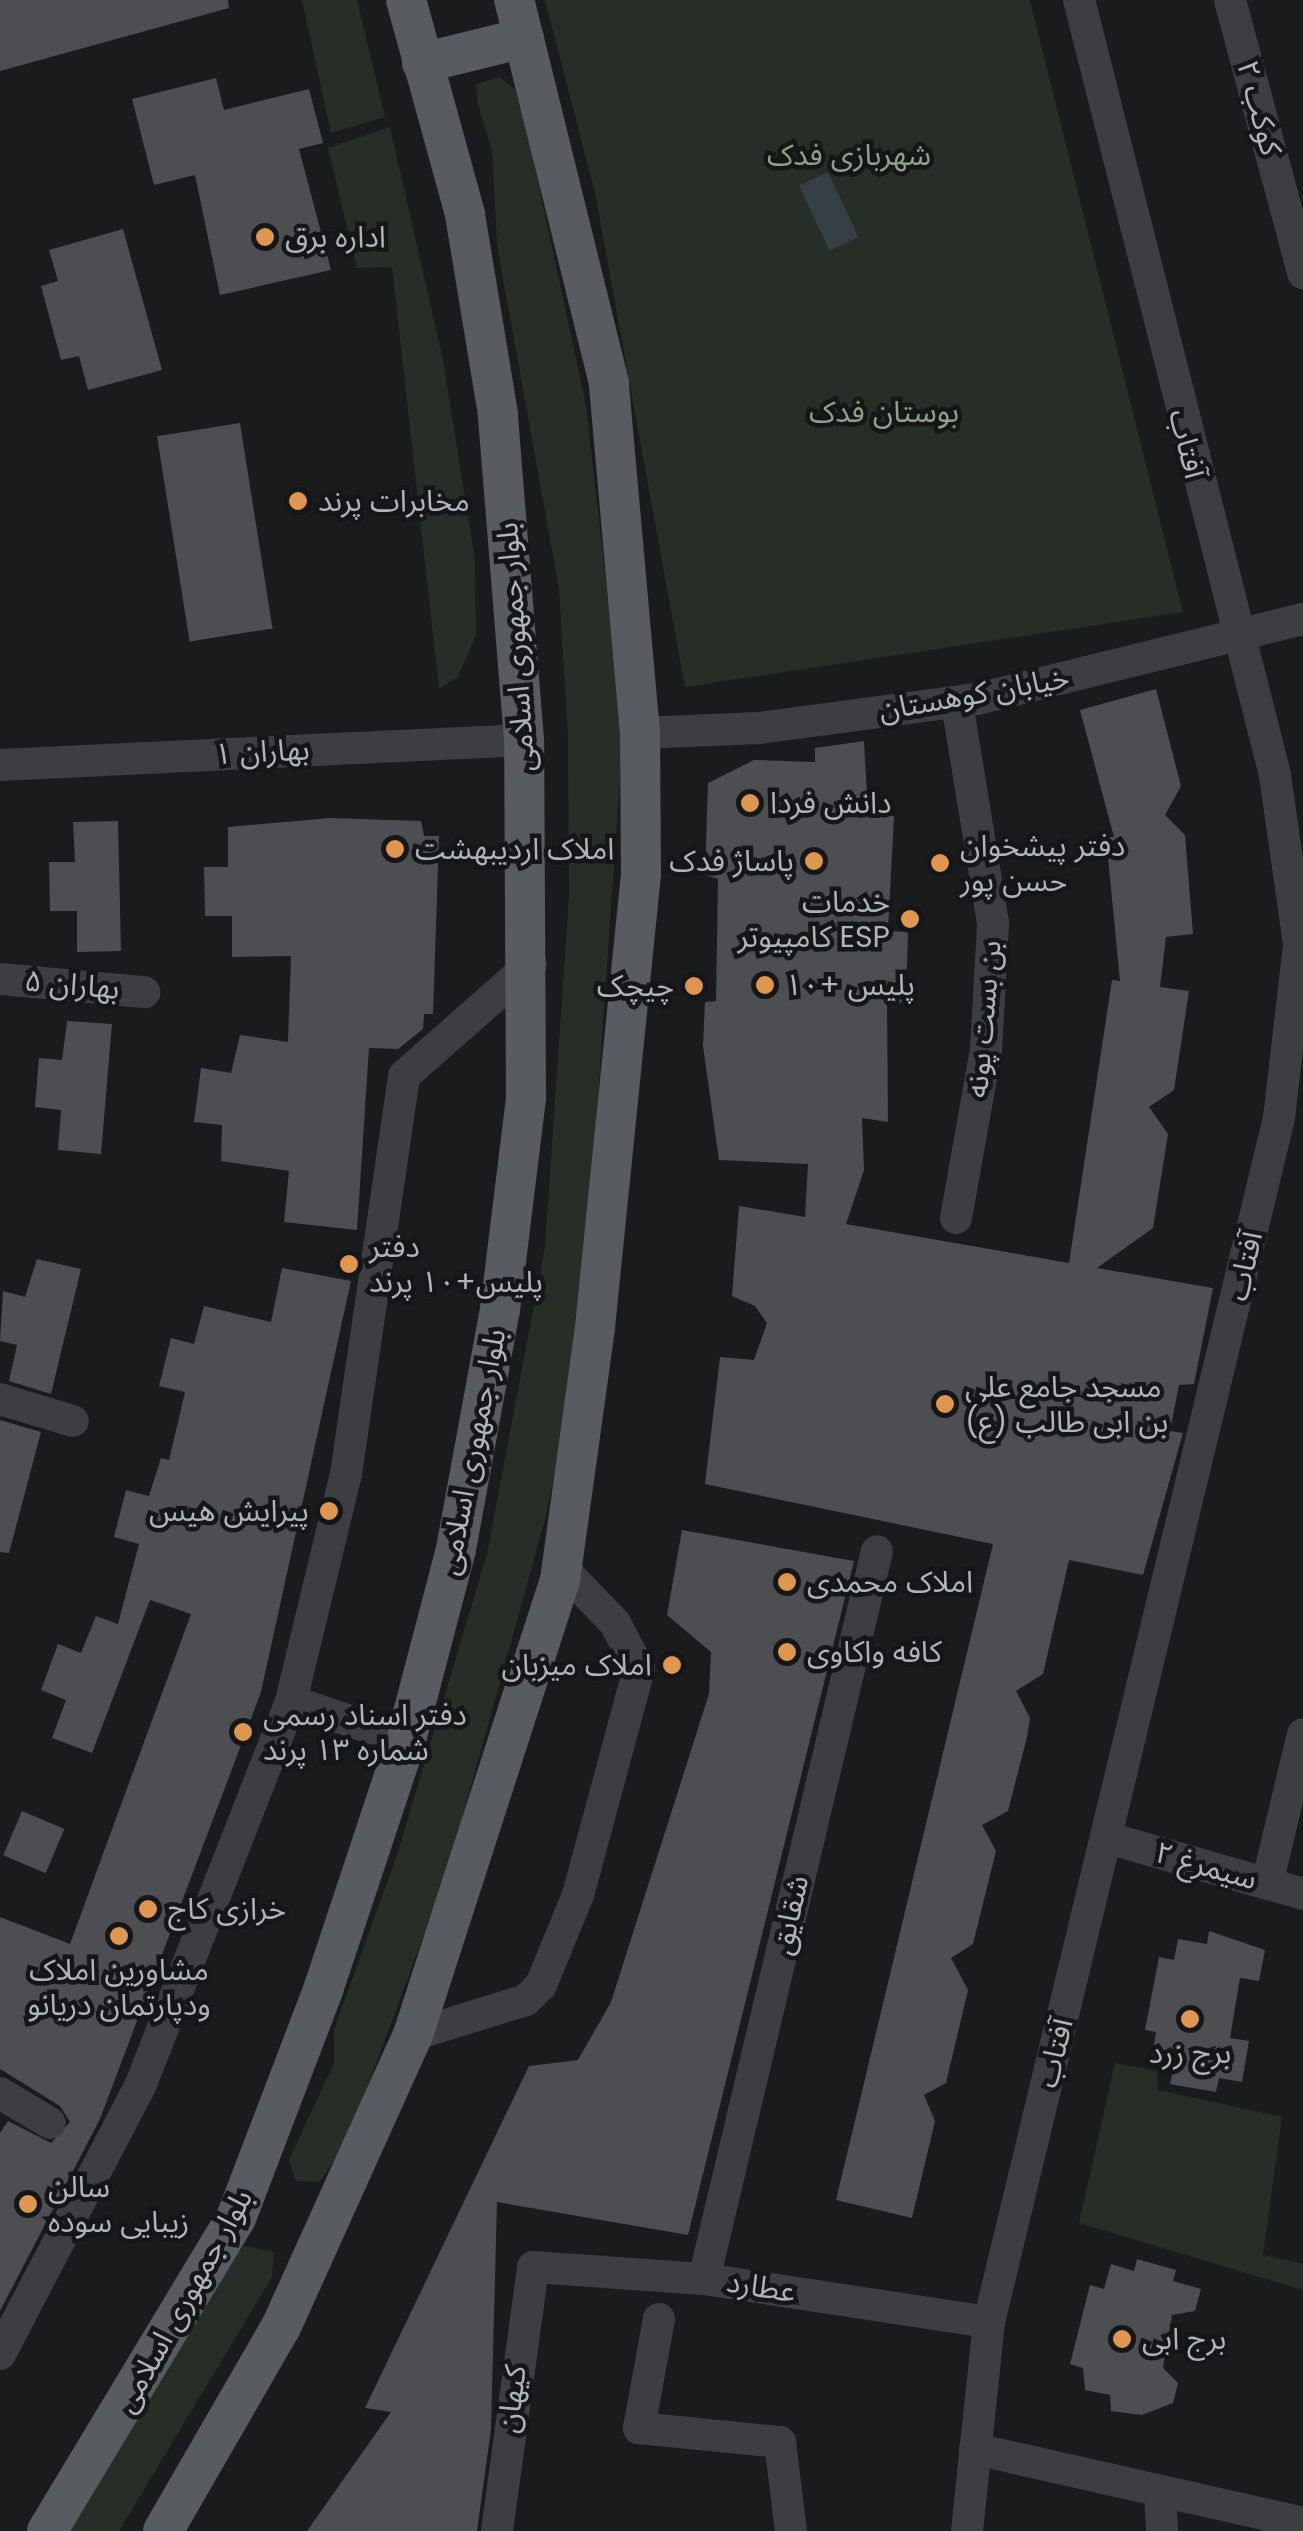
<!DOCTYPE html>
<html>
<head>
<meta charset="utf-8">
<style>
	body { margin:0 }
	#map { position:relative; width:1303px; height:2531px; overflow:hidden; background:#1a1b1c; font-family:Poppins,"Noto Sans Arabic",sans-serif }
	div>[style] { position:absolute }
	.green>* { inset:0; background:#272e27 }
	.water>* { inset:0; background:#363f44; transform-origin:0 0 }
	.building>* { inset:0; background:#4d4e51; transform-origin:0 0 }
	.minor>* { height:32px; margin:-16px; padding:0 16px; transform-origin:16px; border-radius:16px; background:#3c3e41 }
	.major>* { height:40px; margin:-20px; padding:0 20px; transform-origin:20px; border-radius:20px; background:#585b5f }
	.dots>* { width:28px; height:28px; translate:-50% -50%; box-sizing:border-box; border:5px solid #151617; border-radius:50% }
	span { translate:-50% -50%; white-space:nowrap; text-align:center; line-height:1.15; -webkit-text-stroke:9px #151617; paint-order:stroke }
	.street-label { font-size:30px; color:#afb4ba }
	.park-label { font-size:30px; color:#8ba388 }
	.poi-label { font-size:30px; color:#afb4ba }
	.left { translate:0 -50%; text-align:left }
	.right { translate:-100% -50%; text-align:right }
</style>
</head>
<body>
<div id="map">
	<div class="green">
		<div style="clip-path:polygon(302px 0,357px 0,385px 117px,331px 133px)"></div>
		<div style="clip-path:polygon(545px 0,1030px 0,1183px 612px,685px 687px,595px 193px)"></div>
		<div style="clip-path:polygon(499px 77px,515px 89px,527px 131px,586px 405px,623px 732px,592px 1185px,568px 1408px,546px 1516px,447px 1872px,349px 2137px,320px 2182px,296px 2181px,289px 2160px,334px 2063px,334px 2030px,397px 1855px,487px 1554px,545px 1247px,569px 896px,568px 738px,559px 589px,497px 245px,492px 150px,478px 105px,476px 84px)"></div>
		<div style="clip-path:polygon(390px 127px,443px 360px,475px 560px,476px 635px,458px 677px,439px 689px,392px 267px,357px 268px,328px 148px)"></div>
		<div style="clip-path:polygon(1115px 2063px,1157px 2071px,1158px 2090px,1282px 2117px,1263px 2255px,1303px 2264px,1303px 2290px,1079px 2223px)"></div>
		<div style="clip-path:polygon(244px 2246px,274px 2252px,272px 2277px,119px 2531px,65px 2531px,221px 2269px)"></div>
	</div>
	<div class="water">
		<div style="left:828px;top:172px;width:72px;height:32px;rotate:65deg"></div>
	</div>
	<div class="building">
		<div style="clip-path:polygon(0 0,228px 0,229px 8px,0 71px)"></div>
		<div style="clip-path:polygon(216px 78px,224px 110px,309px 89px,323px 143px,299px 149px,331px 270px,220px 295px,195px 175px,154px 185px,132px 99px)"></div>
		<div style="clip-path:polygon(123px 229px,162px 370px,88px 390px,79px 356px,61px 360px,41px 286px,58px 281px,49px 250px)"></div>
		<div style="left:240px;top:423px;width:208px;height:84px;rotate:81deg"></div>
		<div style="clip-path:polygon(1156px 689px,1181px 786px,1165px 815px,1185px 835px,1193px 934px,1166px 937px,1160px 987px,1189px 991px,1174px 1090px,1149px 1107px,1168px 1134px,1153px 1228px,1097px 1268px,1213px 1288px,1194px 1384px,1179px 1385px,1170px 1431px,1183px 1433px,1143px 1575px,1069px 1560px,1043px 1674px,1016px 1691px,1030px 1718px,1027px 1737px,1008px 1811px,982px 1825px,996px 1851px,973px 1944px,951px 1958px,968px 1990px,946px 2083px,924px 2095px,935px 2121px,912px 2218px,836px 2200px,993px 1544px,705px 1484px,720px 1357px,754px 1360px,767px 1323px,755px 1306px,732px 1296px,739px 1206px,805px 1217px,808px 1164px,719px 1160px,703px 1046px,705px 1002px,716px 1001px,718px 879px,705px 875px,708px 783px,754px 760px,815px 762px,815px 748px,864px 741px,868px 813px,894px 816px,888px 931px,908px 932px,906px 1003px,887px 1001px,888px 1122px,862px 1118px,864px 1170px,846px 1224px,1069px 1263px,1112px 980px,1120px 981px,1106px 837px,1114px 837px,1080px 710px)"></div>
		<div style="clip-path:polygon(330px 818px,421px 821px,424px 836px,439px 836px,433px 1014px,424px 1014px,423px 1029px,398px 1049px,369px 1048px,357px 1230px,284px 1222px,289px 1171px,221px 1161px,222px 1125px,194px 1122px,201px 1068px,231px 1073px,240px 1035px,288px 1042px,291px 956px,232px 957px,232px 916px,205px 916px,204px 867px,228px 867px,228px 827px)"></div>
		<div style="clip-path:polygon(118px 821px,121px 951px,77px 952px,77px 911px,50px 911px,49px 862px,75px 862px,73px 822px)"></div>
		<div style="clip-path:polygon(67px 1021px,112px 1024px,101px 1154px,58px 1150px,61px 1110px,35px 1107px,39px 1058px,62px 1060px)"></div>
		<div style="clip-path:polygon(37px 1259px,81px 1269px,51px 1394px,9px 1381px,17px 1345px,0 1341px,3px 1291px,25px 1297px)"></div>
		<div style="clip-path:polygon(282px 1268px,351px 1281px,261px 1692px,100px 2119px,0 2311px,0 2133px,8px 2121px,51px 2143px,70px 2122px,60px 2106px,0 2069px,0 1917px,70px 1944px,191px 1614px,150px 1600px,92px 1753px,52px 1738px,66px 1700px,41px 1690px,58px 1644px,81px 1653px,96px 1616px,118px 1624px,139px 1544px,114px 1537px,126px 1490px,149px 1496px,161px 1458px,169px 1460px,185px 1392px,159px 1386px,171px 1338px,194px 1344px,204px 1306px,271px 1322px)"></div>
		<div style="clip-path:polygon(0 1420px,41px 1432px,9px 1553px,0 1552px)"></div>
		<div style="clip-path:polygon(682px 1530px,854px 1561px,688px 2235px,497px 2202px,491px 2429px,477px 2531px,307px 2531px,391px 2412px,365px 2408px,529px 2066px,578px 2060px,611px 2002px,709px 1694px,711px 1652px,667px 1615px)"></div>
		<div style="left:22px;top:1811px;width:46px;height:48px;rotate:23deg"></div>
		<div style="clip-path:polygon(1209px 1931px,1265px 1950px,1259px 1981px,1240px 1978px,1230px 2038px,1249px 2041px,1242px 2082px,1219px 2078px,1216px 2092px,1170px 2084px,1174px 2066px,1151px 2062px,1156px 2032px,1145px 2030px,1159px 1957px,1174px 1960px,1178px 1939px,1207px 1944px)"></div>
		<div style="clip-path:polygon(1137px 2259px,1176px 2270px,1173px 2281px,1201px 2289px,1195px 2311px,1172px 2315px,1163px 2368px,1178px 2383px,1173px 2403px,1142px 2415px,1111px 2411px,1110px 2395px,1085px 2390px,1083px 2368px,1070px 2364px,1090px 2285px,1104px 2289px,1111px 2264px,1134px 2271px)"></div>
	</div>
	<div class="minor">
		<div style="left:1230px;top:0;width:283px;rotate:75deg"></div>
		<div style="left:640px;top:733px;width:119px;rotate:-2.4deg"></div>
		<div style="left:759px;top:728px;width:220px;rotate:-7.6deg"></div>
		<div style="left:977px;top:699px;width:336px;rotate:-13.8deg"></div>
		<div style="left:0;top:765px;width:525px;rotate:-2.73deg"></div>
		<div style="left:0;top:979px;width:145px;rotate:5.2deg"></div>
		<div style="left:956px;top:1218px;width:171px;rotate:-79.9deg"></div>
		<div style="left:986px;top:1050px;width:127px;rotate:-86.8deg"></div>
		<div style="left:993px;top:923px;width:224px;rotate:-99.3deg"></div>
		<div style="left:0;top:1399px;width:76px;rotate:16.8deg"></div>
		<div style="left:291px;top:1701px;width:121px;rotate:18.7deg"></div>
		<div style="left:1108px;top:1838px;width:203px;rotate:16deg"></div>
		<div style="left:1267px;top:1884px;width:154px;rotate:-76.5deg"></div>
		<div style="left:413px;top:2035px;width:118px;rotate:-17.2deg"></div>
		<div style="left:526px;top:2000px;width:21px;rotate:-45deg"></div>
		<div style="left:541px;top:1985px;width:97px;rotate:-67.7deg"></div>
		<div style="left:578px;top:1895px;width:234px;rotate:-74.9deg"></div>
		<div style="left:639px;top:1669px;width:52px;rotate:-117.6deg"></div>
		<div style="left:615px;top:1623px;width:78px;rotate:-134deg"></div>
		<div style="left:0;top:2093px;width:58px;rotate:31deg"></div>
		<div style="left:704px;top:2279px;width:748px;rotate:-76.63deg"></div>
		<div style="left:659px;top:2319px;width:111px;rotate:100.4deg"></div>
		<div style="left:639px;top:2428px;width:142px;rotate:5.7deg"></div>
		<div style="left:780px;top:2442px;width:90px;rotate:83deg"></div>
		<div style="left:0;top:2354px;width:305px;rotate:-62.4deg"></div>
		<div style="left:141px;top:2084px;width:411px;rotate:-68.6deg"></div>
		<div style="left:291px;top:1701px;width:234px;rotate:-76.4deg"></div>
		<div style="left:346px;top:1474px;width:402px;rotate:-81.7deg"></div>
		<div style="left:404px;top:1076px;width:169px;rotate:-41.4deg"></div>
		<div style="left:975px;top:2449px;width:336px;rotate:12.7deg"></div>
		<div style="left:1160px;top:2491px;width:40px;rotate:87.1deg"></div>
		<div style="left:497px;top:2531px;width:266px;rotate:-82.2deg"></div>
		<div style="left:533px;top:2267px;width:171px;rotate:4deg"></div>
		<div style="left:704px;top:2279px;width:288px;rotate:8.6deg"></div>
		<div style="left:967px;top:2531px;width:210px;rotate:-84deg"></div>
		<div style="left:989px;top:2322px;width:1238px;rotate:-76.46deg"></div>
		<div style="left:1279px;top:1118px;width:175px;rotate:-83.4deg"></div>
		<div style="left:1299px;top:944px;width:171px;rotate:-98.1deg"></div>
		<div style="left:1275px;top:775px;width:799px;rotate:-104.19deg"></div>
	</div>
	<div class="major">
		<div style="left:422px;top:63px;width:105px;rotate:-13.8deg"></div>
		<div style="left:47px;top:2531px;width:366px;rotate:-58.9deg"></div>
		<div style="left:236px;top:2218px;width:247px;rotate:-69.1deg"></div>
		<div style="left:324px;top:1987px;width:260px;rotate:-71.6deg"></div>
		<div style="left:406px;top:1740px;width:197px;rotate:-75.3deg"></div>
		<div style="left:456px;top:1549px;width:243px;rotate:-79.6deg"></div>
		<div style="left:500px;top:1310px;width:214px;rotate:-83deg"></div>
		<div style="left:526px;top:1098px;width:358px;rotate:-90.3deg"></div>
		<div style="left:524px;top:740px;width:327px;rotate:-94.6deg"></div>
		<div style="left:498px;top:414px;width:203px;rotate:-99.4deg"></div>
		<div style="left:465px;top:214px;width:222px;rotate:-105.4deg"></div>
		<div style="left:163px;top:2531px;width:236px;rotate:-60deg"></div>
		<div style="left:281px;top:2327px;width:320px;rotate:-65.7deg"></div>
		<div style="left:413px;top:2035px;width:478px;rotate:-72.1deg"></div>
		<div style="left:560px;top:1580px;width:255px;rotate:-82.1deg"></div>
		<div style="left:595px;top:1327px;width:455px;rotate:-84.2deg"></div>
		<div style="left:641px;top:874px;width:141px;rotate:-90.4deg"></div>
		<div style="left:640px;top:733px;width:351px;rotate:-95.1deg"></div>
		<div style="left:609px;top:383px;width:395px;rotate:-103.9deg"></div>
	</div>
	<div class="dots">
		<div style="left:265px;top:237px;background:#de9651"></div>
		<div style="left:298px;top:501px;background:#de9651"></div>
		<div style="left:750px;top:803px;background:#de9651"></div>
		<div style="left:395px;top:849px;background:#de9651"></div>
		<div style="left:814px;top:861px;background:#de9651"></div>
		<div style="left:940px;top:863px;background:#de9651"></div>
		<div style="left:910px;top:919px;background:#de9651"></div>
		<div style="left:765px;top:985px;background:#de9651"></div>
		<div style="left:694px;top:986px;background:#de9651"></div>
		<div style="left:349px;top:1264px;background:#de9651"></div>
		<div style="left:945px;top:1404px;background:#de9651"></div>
		<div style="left:329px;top:1511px;background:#de9651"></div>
		<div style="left:787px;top:1582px;background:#de9651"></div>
		<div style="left:787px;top:1652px;background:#de9651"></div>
		<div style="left:672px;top:1665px;background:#de9651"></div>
		<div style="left:243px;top:1732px;background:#de9651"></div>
		<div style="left:148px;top:1909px;background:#de9651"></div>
		<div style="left:119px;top:1936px;background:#de9651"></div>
		<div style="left:1190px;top:2019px;background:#de9651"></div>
		<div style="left:28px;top:2204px;background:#de9651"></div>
		<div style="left:1122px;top:2339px;background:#de9651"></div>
	</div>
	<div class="street-label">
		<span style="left:1259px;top:108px;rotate:75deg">کوکب ۲</span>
		<span style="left:1187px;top:444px;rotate:76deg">آفتاب</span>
		<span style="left:516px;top:647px;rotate:-94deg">بلوار جمهوری اسلامی</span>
		<span style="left:974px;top:694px;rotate:-10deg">خیابان کوهستان</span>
		<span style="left:262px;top:752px;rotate:-3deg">بهاران ۱</span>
		<span style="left:72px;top:985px;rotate:5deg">بهاران ۵</span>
		<span style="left:984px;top:1019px;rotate:-85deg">بن بست پونه</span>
		<span style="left:1245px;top:1266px;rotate:-77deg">آفتاب</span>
		<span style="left:472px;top:1452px;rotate:-79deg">بلوار جمهوری اسلامی</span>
		<span style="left:1206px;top:1866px;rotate:16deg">سیمرغ ۲</span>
		<span style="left:790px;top:1915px;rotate:-77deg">شقایق</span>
		<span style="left:1055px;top:2053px;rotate:-76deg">آفتاب</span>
		<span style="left:761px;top:2287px;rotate:9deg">عطارد</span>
		<span style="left:184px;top:2301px;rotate:-61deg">بلوار جمهوری اسلامی</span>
		<span style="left:512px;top:2399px;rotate:-83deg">کیهان</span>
	</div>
	<div class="park-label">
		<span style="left:849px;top:155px">شهربازی فدک</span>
		<span style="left:884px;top:412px">بوستان فدک</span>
	</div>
	<div class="poi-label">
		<span class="left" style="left:285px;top:237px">اداره برق</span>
		<span class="left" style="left:318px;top:501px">مخابرات پرند</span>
		<span class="left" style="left:770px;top:803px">دانش فردا</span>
		<span class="left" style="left:960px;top:863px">دفتر پیشخوان<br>حسن پور</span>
		<span class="left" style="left:415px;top:849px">املاک اردیبهشت</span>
		<span class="right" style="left:794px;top:861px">پاساژ فدک</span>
		<span class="right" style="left:890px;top:919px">خدمات<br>کامپیوتر ESP</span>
		<span class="left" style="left:785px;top:985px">پلیس +۱۰</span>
		<span class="right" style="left:674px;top:986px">چیچک</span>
		<span class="left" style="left:369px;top:1264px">دفتر<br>پلیس+۱۰ پرند</span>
		<span class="left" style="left:965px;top:1404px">مسجد جامع علی<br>بن ابی طالب (ع)</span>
		<span class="right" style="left:309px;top:1511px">پیرایش هیس</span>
		<span class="left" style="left:807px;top:1582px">املاک محمدی</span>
		<span class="left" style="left:807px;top:1652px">کافه واکاوی</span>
		<span class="right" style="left:652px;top:1665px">املاک میزبان</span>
		<span class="left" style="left:263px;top:1732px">دفتر اسناد رسمی<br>شماره ۱۳ پرند</span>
		<span class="left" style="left:168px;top:1909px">خرازی کاج</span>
		<span style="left:119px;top:1987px">مشاورین املاک<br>ودپارتمان دریانو</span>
		<span style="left:1190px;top:2053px">برج زرد</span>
		<span class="left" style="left:48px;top:2204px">سالن<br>زیبایی سوده</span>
		<span class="left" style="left:1142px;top:2339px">برج ابی</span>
	</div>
</div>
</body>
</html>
